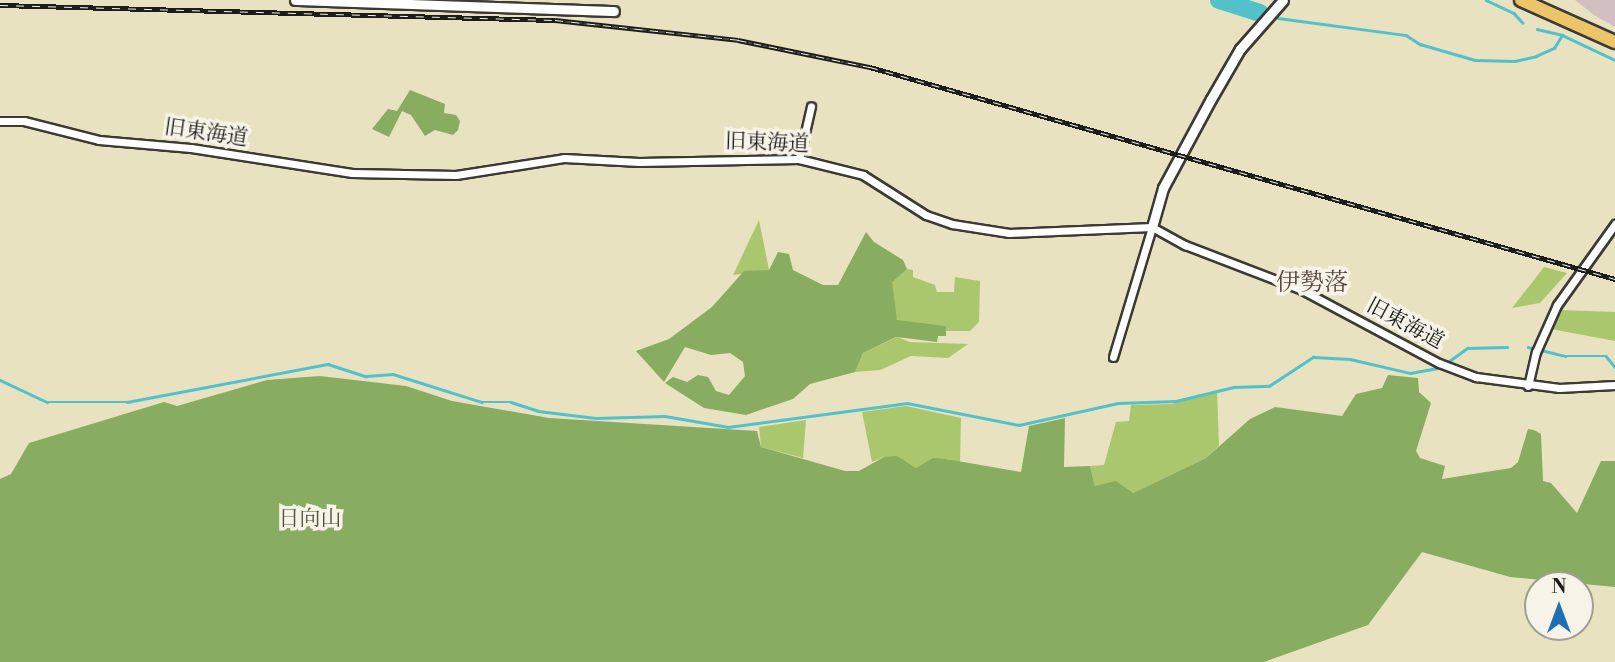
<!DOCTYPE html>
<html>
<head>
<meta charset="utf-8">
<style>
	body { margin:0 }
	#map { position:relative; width:1615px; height:662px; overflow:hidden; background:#e8e2c0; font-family:"Libre Bodoni","Noto Serif JP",serif }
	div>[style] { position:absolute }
	.industrial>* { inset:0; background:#d2bfc1 }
	.green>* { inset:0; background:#abc76d }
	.forest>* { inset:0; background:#88ac60 }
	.stream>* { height:2.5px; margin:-1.25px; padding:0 1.25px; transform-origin:1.25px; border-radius:1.25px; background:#53c1cc }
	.river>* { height:18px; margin:-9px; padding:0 9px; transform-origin:9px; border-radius:9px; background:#53c1cc }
	.roads { filter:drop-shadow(2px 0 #3b3a35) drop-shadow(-2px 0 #3b3a35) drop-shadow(0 2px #3b3a35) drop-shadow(0 -2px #3b3a35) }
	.minor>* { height:7px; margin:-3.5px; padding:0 3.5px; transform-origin:3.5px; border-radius:3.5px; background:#fff }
	.tertiary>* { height:9px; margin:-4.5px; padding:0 4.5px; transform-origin:4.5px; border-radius:4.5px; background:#fff }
	.trunk>* { height:12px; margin:-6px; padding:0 6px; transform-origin:6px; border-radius:6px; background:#ecc569 }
	.rail>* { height:5px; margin-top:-2.5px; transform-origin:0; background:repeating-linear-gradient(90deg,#f7f3e8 0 8px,#1c1c1c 0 16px); box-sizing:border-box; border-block:2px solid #1c1c1c }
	span { translate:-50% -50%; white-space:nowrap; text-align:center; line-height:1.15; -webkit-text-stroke:7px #f7f3e8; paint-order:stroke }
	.street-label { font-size:21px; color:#1c1c1c }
	.park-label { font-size:21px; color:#4e5838 }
	.quarter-label { font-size:24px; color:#5b4843 }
	.north { position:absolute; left:1524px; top:571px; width:70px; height:70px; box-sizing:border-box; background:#f7f3e8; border:2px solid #9f9d96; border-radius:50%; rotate:0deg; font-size:19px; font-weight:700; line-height:28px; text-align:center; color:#1c1c1c }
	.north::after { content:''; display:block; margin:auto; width:24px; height:32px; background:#1f6fb2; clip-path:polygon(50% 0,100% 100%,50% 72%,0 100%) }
</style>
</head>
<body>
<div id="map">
	<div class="industrial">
		<div style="clip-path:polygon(1575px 0,1615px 0,1615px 27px,1594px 15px)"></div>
	</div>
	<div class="green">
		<div style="clip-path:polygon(759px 220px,769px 270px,733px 275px)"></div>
		<div style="clip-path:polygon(1544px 267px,1567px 273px,1540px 303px,1512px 308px)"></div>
		<div style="clip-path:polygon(907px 269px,913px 270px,913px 277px,935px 285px,937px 292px,954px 292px,955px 277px,980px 281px,979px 322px,970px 331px,946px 331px,946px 326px,899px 323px,892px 307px,892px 281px)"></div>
		<div style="clip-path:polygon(1560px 310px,1615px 312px,1615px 341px,1551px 329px)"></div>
		<div style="clip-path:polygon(897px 337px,910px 342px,968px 344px,948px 358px,911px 356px,880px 370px,855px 372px,863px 353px)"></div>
		<div style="clip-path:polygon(1217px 391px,1219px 446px,1206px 458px,1133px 493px,1095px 486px,1090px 466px,1104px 465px,1116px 422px,1129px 421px,1131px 405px,1172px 404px)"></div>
		<div style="clip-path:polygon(906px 406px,961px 418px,960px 463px,947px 459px,916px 468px,884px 457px,872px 462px,862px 412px)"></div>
		<div style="clip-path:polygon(806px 420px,803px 458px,761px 447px,759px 427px)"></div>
	</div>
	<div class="forest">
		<div style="clip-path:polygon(410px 90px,445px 104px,444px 113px,456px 115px,460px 121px,458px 130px,453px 135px,435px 130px,425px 136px,411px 115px,402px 111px,389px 137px,372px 129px,388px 109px,397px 111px)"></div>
		<div style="clip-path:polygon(866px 232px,874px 242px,903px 260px,907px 269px,892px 282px,897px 320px,946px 326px,946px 336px,938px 336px,937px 342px,896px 337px,863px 353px,855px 372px,810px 384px,793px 399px,746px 415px,704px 408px,665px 383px,673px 377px,687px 382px,698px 375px,708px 377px,716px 391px,729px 395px,745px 376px,743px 362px,730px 353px,711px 355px,685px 347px,664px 382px,636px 351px,669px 339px,712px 307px,744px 271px,769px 270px,778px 252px,789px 254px,793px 270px,823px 285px,838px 285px)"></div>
		<div style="clip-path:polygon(1388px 375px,1418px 378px,1419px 392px,1431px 403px,1416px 451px,1420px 458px,1445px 466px,1442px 479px,1511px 468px,1518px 462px,1528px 429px,1534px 430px,1541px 434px,1543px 481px,1551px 483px,1577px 513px,1601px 461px,1615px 461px,1615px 587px,1510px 577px,1422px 552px,1368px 625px,1264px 662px,0 662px,0 479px,11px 474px,29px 443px,164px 402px,177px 406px,267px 380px,320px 376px,406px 386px,452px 401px,549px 418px,757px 431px,761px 447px,845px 471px,859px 471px,884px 457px,897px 456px,916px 468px,933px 458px,946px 459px,1021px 472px,1029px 426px,1065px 418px,1064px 467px,1090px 466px,1095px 486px,1116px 481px,1133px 493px,1206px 458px,1250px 419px,1275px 407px,1342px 416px,1356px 394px,1382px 388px)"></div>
	</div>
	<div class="stream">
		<div style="left:1486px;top:0;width:31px;rotate:25deg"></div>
		<div style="left:1514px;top:13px;width:13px;rotate:48deg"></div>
		<div style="left:1278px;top:18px;width:129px;rotate:7.6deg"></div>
		<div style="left:1406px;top:35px;width:17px;rotate:33deg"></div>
		<div style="left:1420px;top:44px;width:57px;rotate:16.2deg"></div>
		<div style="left:1475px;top:60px;width:40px;rotate:1.4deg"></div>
		<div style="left:1515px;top:61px;width:22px;rotate:-13deg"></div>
		<div style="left:1536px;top:56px;width:20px;rotate:-24deg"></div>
		<div style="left:1554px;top:48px;width:15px;rotate:-58deg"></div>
		<div style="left:1562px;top:35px;width:59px;rotate:25.3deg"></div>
		<div style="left:1537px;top:29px;width:26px;rotate:13deg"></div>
		<div style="left:1528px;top:347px;width:4px;rotate:14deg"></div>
		<div style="left:1541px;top:350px;width:25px;rotate:14deg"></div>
		<div style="left:1565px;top:356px;width:41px"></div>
		<div style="left:1606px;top:356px;width:14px;rotate:51deg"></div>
		<div style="left:1448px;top:362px;width:24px;rotate:-36deg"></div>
		<div style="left:1467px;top:348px;width:40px;rotate:-1.4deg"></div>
		<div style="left:0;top:380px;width:52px;rotate:25.1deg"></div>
		<div style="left:47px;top:402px;width:80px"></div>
		<div style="left:127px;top:402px;width:205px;rotate:-10.7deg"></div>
		<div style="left:328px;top:364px;width:40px;rotate:18deg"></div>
		<div style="left:366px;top:376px;width:27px;rotate:-4deg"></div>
		<div style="left:393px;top:374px;width:93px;rotate:17.5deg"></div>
		<div style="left:482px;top:402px;width:29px"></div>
		<div style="left:511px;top:402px;width:28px;rotate:18deg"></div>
		<div style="left:538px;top:411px;width:58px;rotate:6.9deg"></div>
		<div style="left:596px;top:418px;width:69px;rotate:-1.7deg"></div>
		<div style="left:665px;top:416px;width:64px;rotate:9.9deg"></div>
		<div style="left:728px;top:427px;width:181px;rotate:-7.6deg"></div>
		<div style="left:907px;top:403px;width:114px;rotate:11.1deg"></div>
		<div style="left:1019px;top:425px;width:101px;rotate:-12.5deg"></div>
		<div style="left:1118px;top:403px;width:58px;rotate:-2deg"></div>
		<div style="left:1176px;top:401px;width:60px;rotate:-13.6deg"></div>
		<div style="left:1234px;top:387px;width:35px;rotate:-2deg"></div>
		<div style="left:1269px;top:386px;width:53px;rotate:-33.4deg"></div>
		<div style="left:1313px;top:357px;width:37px;rotate:3deg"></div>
		<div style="left:1350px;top:359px;width:62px;rotate:13.1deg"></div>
		<div style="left:1410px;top:373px;width:28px;rotate:-10deg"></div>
	</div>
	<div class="river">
		<div style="left:1219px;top:0;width:43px;rotate:17.6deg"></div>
	</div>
	<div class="roads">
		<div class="minor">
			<div style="left:0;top:121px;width:24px"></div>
			<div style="left:24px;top:121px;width:77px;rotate:14.2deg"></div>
			<div style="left:99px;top:140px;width:92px;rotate:5deg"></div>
			<div style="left:191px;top:148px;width:163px;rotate:8.8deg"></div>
			<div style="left:352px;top:173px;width:104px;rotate:1.1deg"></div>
			<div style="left:456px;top:175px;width:109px;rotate:-8.9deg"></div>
			<div style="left:564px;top:158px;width:75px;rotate:3.1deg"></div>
			<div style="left:639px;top:162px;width:160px;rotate:-1.1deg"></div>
			<div style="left:799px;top:159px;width:66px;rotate:14deg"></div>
			<div style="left:863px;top:175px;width:75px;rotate:32.4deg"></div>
			<div style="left:926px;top:215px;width:28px;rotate:19deg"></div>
			<div style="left:952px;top:224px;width:58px;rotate:9deg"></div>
			<div style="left:1009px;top:233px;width:143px;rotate:-2.4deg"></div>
			<div style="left:1152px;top:227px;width:38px;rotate:29deg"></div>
			<div style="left:1185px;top:245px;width:125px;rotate:21deg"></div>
			<div style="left:1302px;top:290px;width:155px;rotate:28.1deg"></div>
			<div style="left:1439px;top:363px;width:40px;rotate:21deg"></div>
			<div style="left:1476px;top:377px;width:84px;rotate:7.5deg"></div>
			<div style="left:1559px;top:388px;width:56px;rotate:-3.1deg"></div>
			<div style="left:799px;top:159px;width:54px;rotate:-77.2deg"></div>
			<div style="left:1113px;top:357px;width:136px;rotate:-73.3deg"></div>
			<div style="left:1528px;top:386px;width:35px;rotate:-77deg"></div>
			<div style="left:1536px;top:352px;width:51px;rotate:-65.9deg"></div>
			<div style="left:1557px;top:305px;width:100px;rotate:-54.4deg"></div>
		</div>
		<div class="tertiary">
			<div style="left:295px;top:0;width:319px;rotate:2deg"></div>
			<div style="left:1152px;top:227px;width:41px;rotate:-74.2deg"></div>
			<div style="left:1163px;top:188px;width:101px;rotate:-61.7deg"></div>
			<div style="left:1211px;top:99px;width:58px;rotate:-59.9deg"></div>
			<div style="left:1240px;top:49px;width:65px;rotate:-48.7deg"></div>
		</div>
		<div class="trunk">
			<div style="left:1521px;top:0;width:103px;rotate:24.1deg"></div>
		</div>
	</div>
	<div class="rail">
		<div style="left:0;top:5px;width:555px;rotate:1.55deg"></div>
		<div style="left:555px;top:20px;width:184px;rotate:6.2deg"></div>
		<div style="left:738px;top:40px;width:135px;rotate:11.6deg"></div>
		<div style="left:870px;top:67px;width:775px;rotate:15.88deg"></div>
	</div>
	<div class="street-label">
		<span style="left:206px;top:133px;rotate:8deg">旧東海道</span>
		<span style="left:767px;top:143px;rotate:2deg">旧東海道</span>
		<span style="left:1405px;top:324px;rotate:28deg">旧東海道</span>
	</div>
	<div class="park-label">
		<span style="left:310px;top:519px">日向山</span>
	</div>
	<div class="quarter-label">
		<span style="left:1312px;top:284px">伊勢落</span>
	</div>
	<div class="north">N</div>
</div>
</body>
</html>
